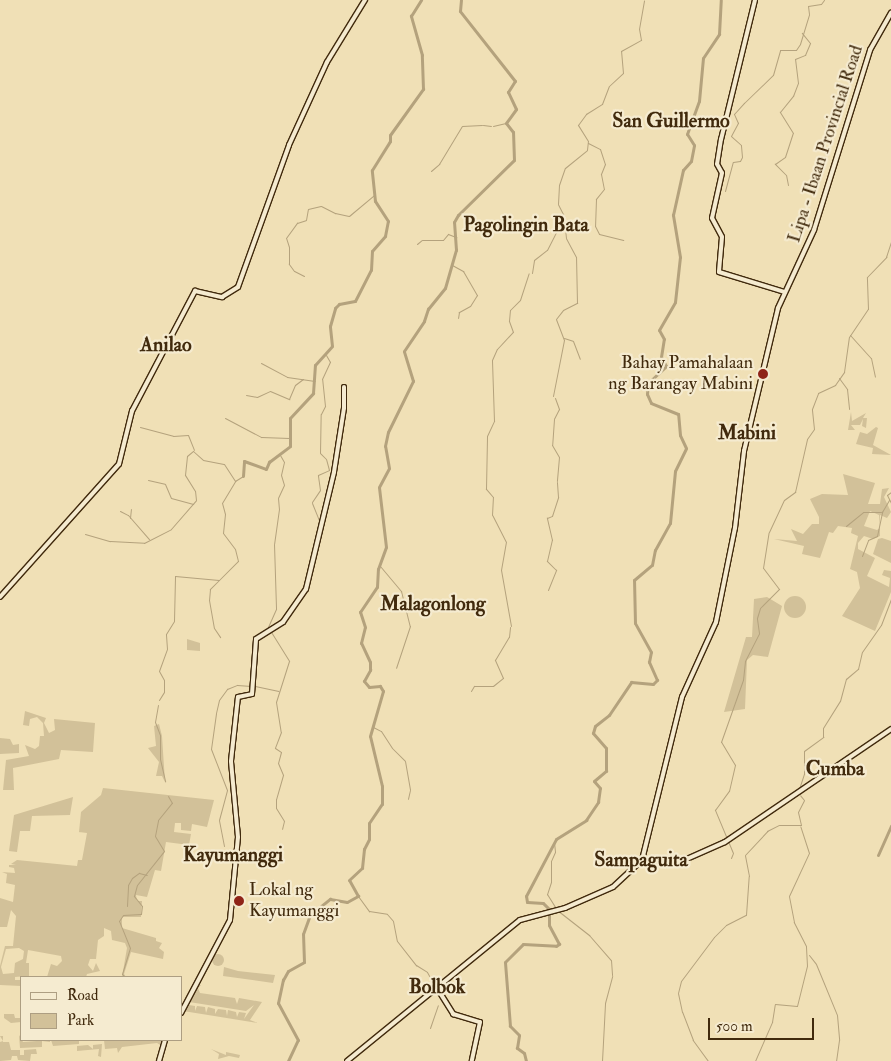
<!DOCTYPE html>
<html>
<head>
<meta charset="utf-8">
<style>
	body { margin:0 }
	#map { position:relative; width:891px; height:1061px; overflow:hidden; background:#f0e0b6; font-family:"IM FELL Double Pica",serif }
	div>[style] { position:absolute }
	.green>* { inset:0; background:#d2c199 }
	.round { border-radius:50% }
	.stream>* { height:1px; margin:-0.5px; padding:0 0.5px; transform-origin:0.5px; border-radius:0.5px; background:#b4a27d }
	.river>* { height:3px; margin:-1.5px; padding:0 1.5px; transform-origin:1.5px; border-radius:1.5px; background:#b4a27d }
	.roads { filter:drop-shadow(1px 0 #412a0d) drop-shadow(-1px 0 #412a0d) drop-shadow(0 1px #412a0d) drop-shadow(0 -1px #412a0d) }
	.secondary>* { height:4px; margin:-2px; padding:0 2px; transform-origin:2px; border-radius:2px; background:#f5ebd0 }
	.dots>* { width:14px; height:14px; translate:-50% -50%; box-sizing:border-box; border:2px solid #f5ebd0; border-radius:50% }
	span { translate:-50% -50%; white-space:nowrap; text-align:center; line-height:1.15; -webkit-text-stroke:4.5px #f5ebd0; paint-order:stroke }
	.street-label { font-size:18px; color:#412a0d }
	.poi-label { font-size:18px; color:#412a0d }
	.right { translate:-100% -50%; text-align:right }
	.left { translate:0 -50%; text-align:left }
	.quarter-label { font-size:20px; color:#412a0d; font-weight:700 }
	.legend { position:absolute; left:20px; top:976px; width:162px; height:65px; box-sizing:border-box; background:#f5ebd0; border:1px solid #ad9e82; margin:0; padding:6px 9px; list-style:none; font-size:15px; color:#412a0d }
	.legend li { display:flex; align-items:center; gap:10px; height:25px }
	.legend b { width:25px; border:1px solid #ad9e82 }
	.scale { position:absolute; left:708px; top:1018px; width:106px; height:22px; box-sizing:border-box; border:2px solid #412a0d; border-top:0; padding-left:6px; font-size:15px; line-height:18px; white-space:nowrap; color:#412a0d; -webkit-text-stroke:4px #f5ebd0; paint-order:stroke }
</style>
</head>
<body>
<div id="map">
	<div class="green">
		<div style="clip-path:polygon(851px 412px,852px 421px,866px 413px,863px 418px,867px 418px,866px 428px,862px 426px,863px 419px,860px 425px,851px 425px,855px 430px,848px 430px)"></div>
		<div style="clip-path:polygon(876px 427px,878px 428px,873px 445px,891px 455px,872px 454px,873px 448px,856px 444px,860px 432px,867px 434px)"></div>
		<div style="clip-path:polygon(evenodd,843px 474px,875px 483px,868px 504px,880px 504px,882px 489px,889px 488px,884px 497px,891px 512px,887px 518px,880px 515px,880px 536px,873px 539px,864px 536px,858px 543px,858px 549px,875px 558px,867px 576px,889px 587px,890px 578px,882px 575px,884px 570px,891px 571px,891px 592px,875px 631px,842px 616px,860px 588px,857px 572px,850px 569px,858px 536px,851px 533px,852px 528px,838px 526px,833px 533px,829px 532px,820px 558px,802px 554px,804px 546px,774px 539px,797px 541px,791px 529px,803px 534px,812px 524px,819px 524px,819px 517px,810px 499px,822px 494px,848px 495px,843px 474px,870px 511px,879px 515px,880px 528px,877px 530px,864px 526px,870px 511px)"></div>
		<div style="clip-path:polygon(882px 538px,891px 541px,891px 563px,873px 554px,878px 539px)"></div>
		<div class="round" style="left:784px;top:596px;width:22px;height:22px"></div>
		<div style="clip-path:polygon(767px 597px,782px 606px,768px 657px,753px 655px,747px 660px,745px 709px,724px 712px,746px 637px,752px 637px,754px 599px)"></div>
		<div style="clip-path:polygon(187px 639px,200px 643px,200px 651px,187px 650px)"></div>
		<div style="clip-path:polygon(25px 711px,46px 718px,44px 723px,49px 733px,55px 730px,54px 719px,95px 723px,93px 752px,61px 750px,59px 759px,13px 768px,14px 790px,3px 790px,6px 760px,29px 756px,25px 745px,35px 749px,39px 746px,40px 736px,44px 736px,43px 723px,37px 717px,30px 719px,29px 726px,23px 725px)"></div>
		<div style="clip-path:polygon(159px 724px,162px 736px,165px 782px,162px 776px,156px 776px,159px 762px,148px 748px,156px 746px,154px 726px)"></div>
		<div style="clip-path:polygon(0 738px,10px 739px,13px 745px,19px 744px,19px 753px,0 754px)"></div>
		<div style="clip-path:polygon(evenodd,103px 788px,214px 800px,207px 827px,192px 824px,191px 831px,181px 830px,181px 823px,175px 823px,174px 832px,191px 834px,189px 845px,166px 842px,161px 871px,155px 870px,147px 897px,136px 895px,137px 901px,142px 901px,141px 917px,122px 917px,122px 928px,156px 938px,156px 941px,162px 943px,159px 948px,164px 952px,163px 959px,131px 952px,124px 974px,126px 977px,122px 977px,127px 948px,125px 943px,112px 940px,111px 931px,104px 928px,104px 936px,98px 940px,96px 959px,90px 959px,88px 965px,93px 971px,96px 963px,100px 971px,87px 974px,86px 977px,47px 977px,51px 964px,57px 966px,62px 961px,61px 956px,28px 950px,26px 963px,29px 963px,29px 976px,15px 977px,15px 980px,21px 980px,21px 999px,21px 986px,0 985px,0 966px,5px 946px,13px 946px,16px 916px,11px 910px,7px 927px,0 927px,0 898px,13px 902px,15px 885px,6px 883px,7px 874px,2px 872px,15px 873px,14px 868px,9px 867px,9px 865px,16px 865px,11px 864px,17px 860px,77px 866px,78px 860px,82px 860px,87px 833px,79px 832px,81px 812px,101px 795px,103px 788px,19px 948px,24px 951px,23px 959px,15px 963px,14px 973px,3px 974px,1px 967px,6px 949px,19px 948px)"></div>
		<div style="clip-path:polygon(73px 797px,70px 815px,32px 816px,30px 831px,20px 831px,17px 852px,9px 851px,14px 815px)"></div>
		<div class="round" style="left:212px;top:954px;width:12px;height:12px"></div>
		<div style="clip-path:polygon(224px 967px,238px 971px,275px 975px,273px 983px,223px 976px)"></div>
		<div style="clip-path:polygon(199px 985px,201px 985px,198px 988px,200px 993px,235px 998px,237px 1004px,239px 998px,262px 1002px,250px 1020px,258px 1023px,183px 1011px,189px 1005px,195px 1006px,195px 1011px,197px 1006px,205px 1007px,206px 1013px,208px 1007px,215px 1009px,215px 1014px,218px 1009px,226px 1010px,227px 1016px,228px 1010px,236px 1012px,237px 1017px,239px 1012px,246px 1013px,244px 1019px,254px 1005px,246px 1011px,189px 1002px)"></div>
		<div style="clip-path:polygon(4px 1014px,14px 1014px,15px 1018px,21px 1018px,21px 1022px,11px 1023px,4px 1018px)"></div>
		<div style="clip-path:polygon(19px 1035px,23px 1042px,50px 1040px,50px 1042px,42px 1041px,42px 1047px,20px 1048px)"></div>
		<div style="clip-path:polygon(0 1036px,3px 1036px,3px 1042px,9px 1042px,11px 1050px,20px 1050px,20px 1055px,24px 1055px,24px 1050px,36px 1049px,37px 1054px,31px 1054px,30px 1061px,18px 1060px,17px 1056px,12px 1056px,11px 1060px,0 1061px,0 1042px,3px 1041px)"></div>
		<div style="clip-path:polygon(51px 1040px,79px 1040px,79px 1044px,53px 1046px)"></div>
		<div style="clip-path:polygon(104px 1040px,164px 1040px,162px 1046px,157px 1043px,122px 1047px,118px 1053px,117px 1048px,105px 1049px)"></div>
		<div style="clip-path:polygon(102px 1044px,101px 1057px,98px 1056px,99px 1049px,77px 1051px,77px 1046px,88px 1045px,93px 1049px,93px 1045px)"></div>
		<div style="clip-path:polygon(211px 1049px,226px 1055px,226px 1052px,240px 1055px,239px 1058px,229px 1056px,218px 1059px,219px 1054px)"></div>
	</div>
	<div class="stream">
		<div style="left:744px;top:103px;width:40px;rotate:-44deg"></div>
		<div style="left:773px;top:75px;width:26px;rotate:-74deg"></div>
		<div style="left:780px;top:50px;width:16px"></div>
		<div style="left:796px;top:50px;width:7px;rotate:-56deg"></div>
		<div style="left:800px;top:44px;width:31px;rotate:-73deg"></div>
		<div style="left:809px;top:14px;width:8px;rotate:-97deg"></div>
		<div style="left:808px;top:6px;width:13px;rotate:-9deg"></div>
		<div style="left:821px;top:4px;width:5px;rotate:-53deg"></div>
		<div style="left:483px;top:125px;width:8px;rotate:7deg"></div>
		<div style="left:493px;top:126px;width:13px;rotate:-13deg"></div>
		<div style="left:588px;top:143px;width:13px;rotate:27deg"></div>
		<div style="left:600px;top:149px;width:16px;rotate:72deg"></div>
		<div style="left:605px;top:164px;width:11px;rotate:112deg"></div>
		<div style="left:601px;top:174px;width:15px;rotate:79deg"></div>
		<div style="left:604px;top:189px;width:13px;rotate:129deg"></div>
		<div style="left:596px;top:199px;width:27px;rotate:92deg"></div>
		<div style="left:595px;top:226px;width:9px;rotate:63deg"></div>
		<div style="left:599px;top:234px;width:25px;rotate:14deg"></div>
		<div style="left:431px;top:171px;width:11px;rotate:-41deg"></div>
		<div style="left:439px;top:164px;width:44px;rotate:-58.8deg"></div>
		<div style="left:462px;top:126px;width:20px;rotate:-3deg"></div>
		<div style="left:788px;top:185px;width:10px;rotate:-101deg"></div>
		<div style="left:786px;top:175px;width:16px;rotate:-135deg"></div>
		<div style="left:775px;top:164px;width:12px;rotate:-35deg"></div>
		<div style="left:785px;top:157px;width:25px;rotate:-72deg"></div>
		<div style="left:793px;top:133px;width:25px;rotate:-122deg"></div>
		<div style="left:780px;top:112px;width:21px;rotate:-51deg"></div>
		<div style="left:793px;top:96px;width:14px;rotate:-69deg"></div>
		<div style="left:798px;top:83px;width:24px;rotate:-97deg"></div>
		<div style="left:795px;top:59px;width:11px;rotate:-22deg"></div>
		<div style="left:805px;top:55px;width:13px;rotate:-67deg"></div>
		<div style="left:810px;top:43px;width:13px;rotate:-129deg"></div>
		<div style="left:725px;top:191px;width:30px;rotate:-75deg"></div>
		<div style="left:733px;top:162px;width:7px;rotate:-8deg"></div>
		<div style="left:740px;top:161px;width:4px;rotate:-63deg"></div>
		<div style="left:742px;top:157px;width:12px;rotate:-95deg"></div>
		<div style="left:741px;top:145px;width:13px;rotate:-138deg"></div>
		<div style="left:731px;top:136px;width:15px;rotate:-62deg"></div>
		<div style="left:738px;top:123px;width:10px;rotate:-114deg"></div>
		<div style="left:734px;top:114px;width:15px;rotate:-48deg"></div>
		<div style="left:417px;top:244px;width:6px;rotate:-39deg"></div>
		<div style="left:422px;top:240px;width:21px"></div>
		<div style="left:443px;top:240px;width:8px;rotate:-50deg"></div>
		<div style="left:448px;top:234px;width:9px;rotate:21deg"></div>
		<div style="left:452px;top:265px;width:13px;rotate:29deg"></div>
		<div style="left:463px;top:271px;width:28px;rotate:60deg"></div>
		<div style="left:477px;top:295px;width:13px;rotate:122deg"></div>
		<div style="left:470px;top:306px;width:13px;rotate:151deg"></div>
		<div style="left:459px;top:312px;width:6px;rotate:99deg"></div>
		<div style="left:532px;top:273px;width:13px;rotate:-81deg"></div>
		<div style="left:534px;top:260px;width:16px;rotate:-38deg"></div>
		<div style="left:547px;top:250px;width:38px;rotate:-63deg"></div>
		<div style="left:564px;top:216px;width:13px;rotate:-117deg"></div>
		<div style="left:558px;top:204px;width:19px;rotate:-87deg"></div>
		<div style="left:559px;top:185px;width:18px;rotate:-71deg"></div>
		<div style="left:565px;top:168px;width:28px;rotate:-39deg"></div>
		<div style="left:587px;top:150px;width:9px;rotate:-84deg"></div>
		<div style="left:588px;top:141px;width:19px;rotate:-122deg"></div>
		<div style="left:578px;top:125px;width:14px;rotate:-54deg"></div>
		<div style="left:586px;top:114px;width:19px;rotate:-32deg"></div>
		<div style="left:602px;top:104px;width:19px;rotate:-69deg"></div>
		<div style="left:609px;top:86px;width:19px;rotate:-43deg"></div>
		<div style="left:623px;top:73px;width:22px;rotate:-95deg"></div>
		<div style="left:621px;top:51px;width:23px;rotate:-29deg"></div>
		<div style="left:641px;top:40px;width:11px;rotate:-100deg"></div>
		<div style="left:639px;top:29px;width:29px;rotate:-80deg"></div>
		<div style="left:304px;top:276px;width:11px;rotate:-153deg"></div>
		<div style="left:294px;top:271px;width:9px;rotate:-126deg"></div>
		<div style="left:289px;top:264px;width:17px;rotate:-90deg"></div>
		<div style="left:289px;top:247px;width:9px;rotate:-108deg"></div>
		<div style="left:286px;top:238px;width:19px;rotate:-54deg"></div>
		<div style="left:297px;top:223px;width:9px;rotate:-18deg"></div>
		<div style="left:306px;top:220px;width:11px;rotate:-80deg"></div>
		<div style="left:308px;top:209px;width:13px;rotate:-13deg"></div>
		<div style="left:321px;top:206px;width:16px;rotate:27deg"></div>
		<div style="left:335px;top:213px;width:14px;rotate:12deg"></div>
		<div style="left:349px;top:216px;width:33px;rotate:-40deg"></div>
		<div style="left:850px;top:335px;width:31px;rotate:48deg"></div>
		<div style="left:871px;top:358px;width:19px;rotate:78deg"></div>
		<div style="left:564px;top:338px;width:9px;rotate:18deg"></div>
		<div style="left:573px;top:341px;width:19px;rotate:69deg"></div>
		<div style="left:261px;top:363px;width:30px;rotate:28deg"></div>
		<div style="left:287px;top:377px;width:28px;rotate:8deg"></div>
		<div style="left:839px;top:378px;width:14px;rotate:54deg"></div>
		<div style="left:847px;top:389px;width:20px;rotate:84deg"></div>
		<div style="left:246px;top:395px;width:11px;rotate:10deg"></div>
		<div style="left:257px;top:397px;width:14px;rotate:-25deg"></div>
		<div style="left:270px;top:391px;width:21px;rotate:23deg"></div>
		<div style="left:289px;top:399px;width:15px;rotate:-67deg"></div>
		<div style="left:295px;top:385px;width:10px;rotate:-37deg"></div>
		<div style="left:553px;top:396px;width:57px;rotate:-78.9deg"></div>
		<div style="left:564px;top:340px;width:22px;rotate:-111deg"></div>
		<div style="left:556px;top:319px;width:11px;rotate:-52deg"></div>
		<div style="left:563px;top:310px;width:16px;rotate:-27deg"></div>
		<div style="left:577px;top:303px;width:46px;rotate:-91.2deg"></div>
		<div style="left:576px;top:257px;width:21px;rotate:-118deg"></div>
		<div style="left:566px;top:238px;width:19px;rotate:-96deg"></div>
		<div style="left:555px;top:398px;width:12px;rotate:70deg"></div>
		<div style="left:559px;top:409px;width:11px;rotate:117deg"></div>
		<div style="left:554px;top:419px;width:26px;rotate:94deg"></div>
		<div style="left:552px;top:445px;width:14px;rotate:60deg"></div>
		<div style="left:559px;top:457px;width:24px;rotate:95deg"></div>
		<div style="left:225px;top:418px;width:41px;rotate:27.8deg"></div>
		<div style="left:261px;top:437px;width:28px;rotate:2deg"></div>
		<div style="left:140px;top:427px;width:34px;rotate:15deg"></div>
		<div style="left:173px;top:436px;width:15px;rotate:-4deg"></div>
		<div style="left:188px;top:435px;width:16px;rotate:68deg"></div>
		<div style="left:280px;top:455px;width:8px;rotate:60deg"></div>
		<div style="left:284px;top:462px;width:13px;rotate:103deg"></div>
		<div style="left:281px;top:475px;width:10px;rotate:73deg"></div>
		<div style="left:284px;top:485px;width:14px;rotate:115deg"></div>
		<div style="left:278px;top:498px;width:11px;rotate:85deg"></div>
		<div style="left:279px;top:509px;width:35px;rotate:98deg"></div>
		<div style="left:274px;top:544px;width:65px;rotate:88.2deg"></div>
		<div style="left:276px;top:609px;width:20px;rotate:114deg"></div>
		<div style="left:268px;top:627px;width:40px;rotate:58deg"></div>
		<div style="left:289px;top:661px;width:43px;rotate:107.6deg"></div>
		<div style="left:276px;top:702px;width:30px;rotate:81deg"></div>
		<div style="left:281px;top:732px;width:17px;rotate:111deg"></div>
		<div style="left:275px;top:748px;width:7px;rotate:34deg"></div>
		<div style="left:281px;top:752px;width:11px;rotate:105deg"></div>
		<div style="left:278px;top:763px;width:13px;rotate:67deg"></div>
		<div style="left:283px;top:775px;width:25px;rotate:106deg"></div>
		<div style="left:276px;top:799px;width:9px;rotate:90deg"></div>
		<div style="left:276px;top:808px;width:15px;rotate:58deg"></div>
		<div style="left:284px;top:821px;width:8px;rotate:104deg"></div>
		<div style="left:148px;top:480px;width:17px;rotate:13deg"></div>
		<div style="left:165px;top:484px;width:15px;rotate:67deg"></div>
		<div style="left:171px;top:498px;width:23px;rotate:15deg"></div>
		<div style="left:891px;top:492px;width:5px;rotate:143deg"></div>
		<div style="left:887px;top:495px;width:9px;rotate:63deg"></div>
		<div style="left:312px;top:502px;width:14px;rotate:-56deg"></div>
		<div style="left:320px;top:490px;width:15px;rotate:-98deg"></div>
		<div style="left:318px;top:475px;width:12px;rotate:-24deg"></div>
		<div style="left:329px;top:470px;width:11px;rotate:-105deg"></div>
		<div style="left:326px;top:459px;width:8px;rotate:-135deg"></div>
		<div style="left:320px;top:453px;width:39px;rotate:-89deg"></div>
		<div style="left:321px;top:414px;width:9px;rotate:-63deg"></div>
		<div style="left:325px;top:406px;width:27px;rotate:-96deg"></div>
		<div style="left:322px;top:379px;width:19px;rotate:-65deg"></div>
		<div style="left:330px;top:362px;width:8px;rotate:-120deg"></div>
		<div style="left:312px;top:503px;width:22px;rotate:68deg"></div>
		<div style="left:120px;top:511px;width:9px;rotate:27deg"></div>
		<div style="left:128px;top:515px;width:32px;rotate:49deg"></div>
		<div style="left:130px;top:518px;width:9px;rotate:-84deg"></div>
		<div style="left:846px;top:526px;width:22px;rotate:-39deg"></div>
		<div style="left:863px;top:512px;width:18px"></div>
		<div style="left:85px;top:534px;width:26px;rotate:16deg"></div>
		<div style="left:110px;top:541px;width:34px;rotate:3deg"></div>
		<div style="left:144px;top:543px;width:30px;rotate:-27deg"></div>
		<div style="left:171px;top:529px;width:38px;rotate:-49deg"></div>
		<div style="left:196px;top:500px;width:9px;rotate:-96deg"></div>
		<div style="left:195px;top:491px;width:19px;rotate:-122deg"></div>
		<div style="left:185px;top:475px;width:19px;rotate:-84deg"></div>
		<div style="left:187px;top:456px;width:8px;rotate:-40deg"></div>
		<div style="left:193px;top:451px;width:13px;rotate:42deg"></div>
		<div style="left:203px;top:460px;width:21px;rotate:11deg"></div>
		<div style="left:224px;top:464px;width:20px;rotate:57deg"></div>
		<div style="left:862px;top:556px;width:17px;rotate:-69deg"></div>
		<div style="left:868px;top:540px;width:10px;rotate:-24deg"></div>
		<div style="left:877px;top:536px;width:25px;rotate:-78deg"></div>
		<div style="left:882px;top:512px;width:14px;rotate:-60deg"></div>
		<div style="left:380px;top:566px;width:33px;rotate:50deg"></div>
		<div style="left:401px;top:591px;width:36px;rotate:76deg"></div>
		<div style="left:410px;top:626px;width:44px;rotate:108.4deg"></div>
		<div style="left:219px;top:580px;width:13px;rotate:135deg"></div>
		<div style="left:210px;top:589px;width:11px;rotate:95deg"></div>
		<div style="left:209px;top:600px;width:28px;rotate:80deg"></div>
		<div style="left:214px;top:628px;width:11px;rotate:56deg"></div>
		<div style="left:548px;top:590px;width:22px;rotate:-68deg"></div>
		<div style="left:556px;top:570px;width:13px;rotate:-135deg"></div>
		<div style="left:547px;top:561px;width:22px;rotate:-77deg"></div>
		<div style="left:552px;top:540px;width:23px;rotate:-103deg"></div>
		<div style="left:547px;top:518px;width:5px;rotate:-22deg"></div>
		<div style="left:552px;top:516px;width:20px;rotate:-72deg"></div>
		<div style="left:558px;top:497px;width:15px;rotate:-94deg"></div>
		<div style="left:511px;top:626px;width:57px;rotate:-100.1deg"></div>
		<div style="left:501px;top:570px;width:28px;rotate:-80deg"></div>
		<div style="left:506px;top:542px;width:30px;rotate:-117deg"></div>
		<div style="left:492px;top:515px;width:18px;rotate:-87deg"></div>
		<div style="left:493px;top:497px;width:11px;rotate:-131deg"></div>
		<div style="left:486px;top:489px;width:53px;rotate:-88.9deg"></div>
		<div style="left:487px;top:436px;width:17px;rotate:-65deg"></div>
		<div style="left:494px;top:421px;width:61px;rotate:-91.9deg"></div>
		<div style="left:492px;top:360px;width:12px;rotate:-66deg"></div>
		<div style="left:497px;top:349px;width:23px;rotate:-47deg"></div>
		<div style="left:513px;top:332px;width:12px;rotate:-110deg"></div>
		<div style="left:509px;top:321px;width:11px;rotate:-85deg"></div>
		<div style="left:510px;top:310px;width:14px;rotate:-45deg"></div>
		<div style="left:520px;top:300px;width:28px;rotate:-72deg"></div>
		<div style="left:255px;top:686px;width:24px;rotate:12deg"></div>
		<div style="left:471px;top:691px;width:6px;rotate:-59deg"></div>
		<div style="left:474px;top:686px;width:19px"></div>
		<div style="left:493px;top:686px;width:13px;rotate:-39deg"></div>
		<div style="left:503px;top:678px;width:20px;rotate:-114deg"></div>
		<div style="left:495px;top:660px;width:27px;rotate:-59deg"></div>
		<div style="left:509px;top:637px;width:10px;rotate:-84deg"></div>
		<div style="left:159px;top:700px;width:9px;rotate:-58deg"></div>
		<div style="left:164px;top:692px;width:12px;rotate:-90deg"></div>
		<div style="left:164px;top:680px;width:10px;rotate:-119deg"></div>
		<div style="left:159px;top:671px;width:23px;rotate:-70deg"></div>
		<div style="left:167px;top:649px;width:15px;rotate:-94deg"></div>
		<div style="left:166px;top:634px;width:15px;rotate:-58deg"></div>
		<div style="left:174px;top:621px;width:45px;rotate:-88.7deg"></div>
		<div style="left:175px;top:576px;width:44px;rotate:5.2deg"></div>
		<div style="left:219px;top:580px;width:27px;rotate:-45deg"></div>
		<div style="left:238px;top:561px;width:12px;rotate:-104deg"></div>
		<div style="left:235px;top:549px;width:20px;rotate:-127deg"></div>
		<div style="left:223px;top:533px;width:19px;rotate:-84deg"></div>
		<div style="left:225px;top:514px;width:11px;rotate:-105deg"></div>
		<div style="left:222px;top:503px;width:26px;rotate:-59deg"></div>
		<div style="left:235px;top:481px;width:9px;rotate:-32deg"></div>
		<div style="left:158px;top:705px;width:17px;rotate:100deg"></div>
		<div style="left:155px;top:722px;width:14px;rotate:69deg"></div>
		<div style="left:160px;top:735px;width:24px;rotate:90deg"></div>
		<div style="left:160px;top:759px;width:23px;rotate:77deg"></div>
		<div style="left:373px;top:727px;width:9px;rotate:27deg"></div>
		<div style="left:381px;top:731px;width:20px;rotate:57deg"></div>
		<div style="left:392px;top:748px;width:18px;rotate:45deg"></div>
		<div style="left:405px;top:761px;width:29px;rotate:80deg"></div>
		<div style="left:410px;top:790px;width:9px;rotate:103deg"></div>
		<div style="left:799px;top:789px;width:16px;rotate:-72deg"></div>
		<div style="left:804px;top:774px;width:23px;rotate:-90deg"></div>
		<div style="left:804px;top:751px;width:24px;rotate:-36deg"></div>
		<div style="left:823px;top:737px;width:9px;rotate:-90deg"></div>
		<div style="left:823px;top:728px;width:32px;rotate:-58deg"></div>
		<div style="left:840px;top:701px;width:23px;rotate:-75deg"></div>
		<div style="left:846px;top:679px;width:16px;rotate:-40deg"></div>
		<div style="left:858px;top:669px;width:17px;rotate:-77deg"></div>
		<div style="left:862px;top:652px;width:33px;rotate:-55deg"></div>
		<div style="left:881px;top:625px;width:28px;rotate:-69deg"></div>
		<div style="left:554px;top:842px;width:10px;rotate:84deg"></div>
		<div style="left:555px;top:852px;width:10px;rotate:114deg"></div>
		<div style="left:551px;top:861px;width:21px;rotate:90deg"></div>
		<div style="left:551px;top:882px;width:13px;rotate:108deg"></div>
		<div style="left:547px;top:894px;width:19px;rotate:58deg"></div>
		<div style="left:557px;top:910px;width:41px;rotate:38deg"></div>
		<div style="left:589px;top:935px;width:33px;rotate:49deg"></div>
		<div style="left:611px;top:960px;width:15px;rotate:86deg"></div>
		<div style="left:224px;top:846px;width:26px;rotate:-101deg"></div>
		<div style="left:219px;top:820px;width:31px;rotate:-75deg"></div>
		<div style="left:227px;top:790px;width:44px;rotate:-111.3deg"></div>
		<div style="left:211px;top:749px;width:36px;rotate:-82deg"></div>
		<div style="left:216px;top:713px;width:13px;rotate:-77deg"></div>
		<div style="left:219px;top:700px;width:14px;rotate:-54deg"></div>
		<div style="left:227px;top:689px;width:11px;rotate:-22deg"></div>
		<div style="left:237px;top:685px;width:14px;rotate:4deg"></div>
		<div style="left:731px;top:858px;width:5px;rotate:-68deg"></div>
		<div style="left:733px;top:853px;width:47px;rotate:-112.7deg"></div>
		<div style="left:715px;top:810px;width:24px;rotate:-54deg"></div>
		<div style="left:729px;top:791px;width:27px;rotate:-77deg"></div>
		<div style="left:735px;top:765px;width:27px;rotate:-121deg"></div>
		<div style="left:721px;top:742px;width:66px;rotate:-70.5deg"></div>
		<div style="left:743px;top:680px;width:19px;rotate:-84deg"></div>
		<div style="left:745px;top:661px;width:31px;rotate:-63deg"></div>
		<div style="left:759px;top:633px;width:15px;rotate:-98deg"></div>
		<div style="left:757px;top:618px;width:10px;rotate:-73deg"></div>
		<div style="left:760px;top:608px;width:27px;rotate:-45deg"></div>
		<div style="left:779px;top:589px;width:26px;rotate:-127deg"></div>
		<div style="left:763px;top:568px;width:36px;rotate:-81deg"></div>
		<div style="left:769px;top:532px;width:35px;rotate:-65deg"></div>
		<div style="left:784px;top:500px;width:14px;rotate:-36deg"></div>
		<div style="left:795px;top:492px;width:54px;rotate:-77.2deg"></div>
		<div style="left:807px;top:439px;width:12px;rotate:-55deg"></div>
		<div style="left:814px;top:429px;width:20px;rotate:-96deg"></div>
		<div style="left:812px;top:409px;width:17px;rotate:-69deg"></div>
		<div style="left:818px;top:393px;width:19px;rotate:-25deg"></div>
		<div style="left:835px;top:385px;width:16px;rotate:-55deg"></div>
		<div style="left:844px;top:372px;width:35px;rotate:-82deg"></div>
		<div style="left:849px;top:337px;width:34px;rotate:-56deg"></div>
		<div style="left:868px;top:309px;width:32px;rotate:-92deg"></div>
		<div style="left:867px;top:277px;width:28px;rotate:-46deg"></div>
		<div style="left:886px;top:257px;width:16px;rotate:-72deg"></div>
		<div style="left:358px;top:896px;width:19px;rotate:54deg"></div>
		<div style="left:369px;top:911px;width:18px;rotate:9deg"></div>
		<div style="left:387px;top:914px;width:9px;rotate:49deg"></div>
		<div style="left:393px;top:921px;width:20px;rotate:79deg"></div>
		<div style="left:397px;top:941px;width:31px;rotate:52deg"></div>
		<div style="left:416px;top:965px;width:13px;rotate:32deg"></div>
		<div style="left:427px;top:972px;width:13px;rotate:61deg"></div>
		<div style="left:127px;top:906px;width:21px;rotate:-87deg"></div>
		<div style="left:128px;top:885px;width:8px;rotate:-60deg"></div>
		<div style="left:132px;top:878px;width:9px;rotate:-36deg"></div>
		<div style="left:139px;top:873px;width:8px;rotate:14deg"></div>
		<div style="left:809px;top:955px;width:11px;rotate:52deg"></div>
		<div style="left:816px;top:964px;width:55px;rotate:67.6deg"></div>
		<div style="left:837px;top:1015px;width:25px;rotate:85deg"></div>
		<div style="left:839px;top:1040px;width:21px;rotate:98deg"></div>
		<div style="left:125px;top:977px;width:4px;rotate:-135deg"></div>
		<div style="left:122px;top:974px;width:27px;rotate:-73deg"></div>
		<div style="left:130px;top:948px;width:29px;rotate:-112deg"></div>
		<div style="left:119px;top:921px;width:7px;rotate:-56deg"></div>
		<div style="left:123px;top:915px;width:18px;rotate:-3deg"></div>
		<div style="left:141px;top:914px;width:8px;rotate:-83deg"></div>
		<div style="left:142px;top:906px;width:13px;rotate:-129deg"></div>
		<div style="left:134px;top:896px;width:11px;rotate:-75deg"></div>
		<div style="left:137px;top:885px;width:43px;rotate:-51.5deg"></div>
		<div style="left:164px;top:851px;width:17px;rotate:-121deg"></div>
		<div style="left:155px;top:836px;width:16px;rotate:-79deg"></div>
		<div style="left:158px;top:820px;width:22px;rotate:-51deg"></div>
		<div style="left:172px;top:803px;width:8px;rotate:-120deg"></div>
		<div style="left:430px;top:1028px;width:24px;rotate:-71deg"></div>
		<div style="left:602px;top:1061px;width:58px;rotate:-87deg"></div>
		<div style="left:605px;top:1003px;width:28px;rotate:-75deg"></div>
		<div style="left:708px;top:1061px;width:26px;rotate:-126deg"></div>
		<div style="left:693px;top:1040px;width:30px;rotate:-111deg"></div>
		<div style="left:682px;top:1012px;width:19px;rotate:-102deg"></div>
		<div style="left:678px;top:993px;width:12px;rotate:-76deg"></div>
		<div style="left:681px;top:981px;width:55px;rotate:-53.1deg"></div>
		<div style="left:714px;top:937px;width:17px;rotate:-45deg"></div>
		<div style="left:726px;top:925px;width:22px;rotate:-27deg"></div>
		<div style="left:746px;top:915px;width:39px;rotate:-86deg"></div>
		<div style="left:749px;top:876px;width:21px;rotate:-101deg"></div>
		<div style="left:745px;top:855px;width:33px;rotate:-47deg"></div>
		<div style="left:767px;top:831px;width:13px;rotate:-27deg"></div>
		<div style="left:779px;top:825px;width:22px"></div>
		<div style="left:801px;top:825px;width:13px;rotate:-103deg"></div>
		<div style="left:798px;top:812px;width:13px;rotate:-63deg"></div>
		<div style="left:804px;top:800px;width:6px;rotate:-129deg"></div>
		<div style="left:755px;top:1061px;width:43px;rotate:-66.4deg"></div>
		<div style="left:772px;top:1022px;width:18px;rotate:-81deg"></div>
		<div style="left:775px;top:1004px;width:22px;rotate:5deg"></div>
		<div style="left:797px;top:1006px;width:41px;rotate:-76deg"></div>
		<div style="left:807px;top:966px;width:20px;rotate:-93deg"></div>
		<div style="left:806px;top:946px;width:27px;rotate:-117deg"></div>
		<div style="left:794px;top:922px;width:26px;rotate:-101deg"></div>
		<div style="left:789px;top:896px;width:47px;rotate:-65.1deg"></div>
		<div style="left:809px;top:853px;width:28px;rotate:-108deg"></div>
	</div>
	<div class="river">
		<div style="left:243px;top:476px;width:15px;rotate:-86deg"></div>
		<div style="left:244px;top:461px;width:23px;rotate:20deg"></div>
		<div style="left:266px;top:469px;width:8px;rotate:-67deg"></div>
		<div style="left:269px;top:462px;width:26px;rotate:-37deg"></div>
		<div style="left:290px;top:446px;width:28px;rotate:-90deg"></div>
		<div style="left:290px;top:418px;width:34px;rotate:-47deg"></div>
		<div style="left:313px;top:393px;width:28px;rotate:-86deg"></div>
		<div style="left:315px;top:365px;width:25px;rotate:-48deg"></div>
		<div style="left:332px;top:346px;width:20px;rotate:-96deg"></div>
		<div style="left:330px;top:326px;width:19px;rotate:-74deg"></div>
		<div style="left:335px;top:308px;width:6px;rotate:-45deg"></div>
		<div style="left:339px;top:304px;width:16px;rotate:-11deg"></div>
		<div style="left:355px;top:301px;width:35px;rotate:-63deg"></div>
		<div style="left:371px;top:270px;width:19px;rotate:-87deg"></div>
		<div style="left:372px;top:251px;width:20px;rotate:-49deg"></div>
		<div style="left:385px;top:236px;width:15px;rotate:-79deg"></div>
		<div style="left:388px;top:221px;width:24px;rotate:-123deg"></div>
		<div style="left:375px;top:201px;width:31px;rotate:-96deg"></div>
		<div style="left:372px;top:170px;width:34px;rotate:-58deg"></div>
		<div style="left:390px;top:141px;width:6px;rotate:-90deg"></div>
		<div style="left:390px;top:135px;width:57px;rotate:-54.3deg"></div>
		<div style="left:423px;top:89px;width:34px;rotate:-92deg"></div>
		<div style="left:422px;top:55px;width:41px;rotate:-105.8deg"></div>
		<div style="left:411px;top:16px;width:19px;rotate:-58deg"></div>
		<div style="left:878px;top:855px;width:32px;rotate:-66deg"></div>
		<div style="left:288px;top:1061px;width:23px;rotate:-65deg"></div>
		<div style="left:298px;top:1040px;width:42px;rotate:-118.4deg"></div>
		<div style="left:278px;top:1003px;width:24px;rotate:-78deg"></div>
		<div style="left:283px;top:980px;width:10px;rotate:-61deg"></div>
		<div style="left:288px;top:971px;width:18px;rotate:-29deg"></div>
		<div style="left:304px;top:962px;width:28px;rotate:-92deg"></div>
		<div style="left:303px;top:934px;width:20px;rotate:-70deg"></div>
		<div style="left:310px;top:915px;width:26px;rotate:-39deg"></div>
		<div style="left:330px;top:899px;width:17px;rotate:10deg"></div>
		<div style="left:347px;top:902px;width:13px;rotate:-29deg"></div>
		<div style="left:358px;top:896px;width:18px;rotate:-119deg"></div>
		<div style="left:349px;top:880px;width:18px;rotate:-43deg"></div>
		<div style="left:362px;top:868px;width:19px;rotate:-84deg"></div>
		<div style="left:364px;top:849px;width:11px;rotate:-63deg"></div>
		<div style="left:369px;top:839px;width:16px;rotate:-90deg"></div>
		<div style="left:369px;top:823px;width:23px;rotate:-56deg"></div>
		<div style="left:382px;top:804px;width:18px;rotate:-90deg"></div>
		<div style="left:382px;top:786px;width:51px;rotate:-103.5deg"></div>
		<div style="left:370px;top:736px;width:47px;rotate:-73.9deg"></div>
		<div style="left:383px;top:691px;width:6px;rotate:-121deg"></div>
		<div style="left:380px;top:686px;width:11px;rotate:175deg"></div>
		<div style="left:369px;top:687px;width:8px;rotate:-130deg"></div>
		<div style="left:364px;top:681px;width:13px;rotate:-61deg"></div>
		<div style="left:370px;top:670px;width:8px;rotate:-90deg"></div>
		<div style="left:370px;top:662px;width:21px;rotate:-115deg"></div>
		<div style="left:361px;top:643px;width:16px;rotate:-76deg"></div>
		<div style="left:365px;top:627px;width:16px;rotate:-108deg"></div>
		<div style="left:360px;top:612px;width:30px;rotate:-56deg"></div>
		<div style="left:377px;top:587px;width:18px;rotate:-87deg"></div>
		<div style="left:378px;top:569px;width:23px;rotate:-70deg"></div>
		<div style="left:386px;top:547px;width:60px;rotate:-96.7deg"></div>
		<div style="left:379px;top:487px;width:21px;rotate:-62deg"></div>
		<div style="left:389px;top:468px;width:22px;rotate:-100deg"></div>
		<div style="left:385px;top:446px;width:14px;rotate:-78deg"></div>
		<div style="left:388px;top:432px;width:57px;rotate:-63.9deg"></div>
		<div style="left:413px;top:381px;width:31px;rotate:-107deg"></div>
		<div style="left:404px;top:351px;width:36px;rotate:-56deg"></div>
		<div style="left:424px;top:321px;width:13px;rotate:-72deg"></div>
		<div style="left:428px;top:309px;width:27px;rotate:-51deg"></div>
		<div style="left:445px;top:288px;width:40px;rotate:-74deg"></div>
		<div style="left:456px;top:250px;width:28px;rotate:-94deg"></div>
		<div style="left:454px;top:222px;width:8px;rotate:-60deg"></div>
		<div style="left:458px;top:215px;width:78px;rotate:-44.5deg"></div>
		<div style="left:514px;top:160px;width:28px;rotate:-92deg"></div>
		<div style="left:513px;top:132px;width:11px;rotate:-128deg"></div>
		<div style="left:506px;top:123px;width:17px;rotate:-54deg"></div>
		<div style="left:516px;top:109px;width:19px;rotate:-115deg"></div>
		<div style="left:508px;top:92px;width:13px;rotate:-58deg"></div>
		<div style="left:515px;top:81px;width:89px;rotate:-128.2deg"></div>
		<div style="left:460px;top:11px;width:11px;rotate:-85deg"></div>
		<div style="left:526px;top:1061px;width:8px;rotate:-104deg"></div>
		<div style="left:524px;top:1053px;width:9px;rotate:-144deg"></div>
		<div style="left:517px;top:1048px;width:13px;rotate:-81deg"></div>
		<div style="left:519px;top:1035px;width:13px;rotate:-135deg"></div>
		<div style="left:510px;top:1026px;width:64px;rotate:-94.5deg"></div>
		<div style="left:505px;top:962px;width:25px;rotate:-45deg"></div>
		<div style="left:523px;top:944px;width:33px;rotate:3deg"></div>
		<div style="left:556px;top:946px;width:4px;rotate:-34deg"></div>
		<div style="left:559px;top:944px;width:21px;rotate:-118deg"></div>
		<div style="left:549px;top:925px;width:16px;rotate:-90deg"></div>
		<div style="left:549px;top:909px;width:8px;rotate:-135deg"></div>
		<div style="left:543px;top:903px;width:16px;rotate:-176deg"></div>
		<div style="left:527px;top:902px;width:6px;rotate:-99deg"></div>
		<div style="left:526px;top:896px;width:64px;rotate:-62.2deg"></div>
		<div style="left:556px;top:839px;width:36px;rotate:-32deg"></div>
		<div style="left:586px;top:820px;width:22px;rotate:-56deg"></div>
		<div style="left:598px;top:802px;width:14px;rotate:-82deg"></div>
		<div style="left:600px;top:788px;width:9px;rotate:-131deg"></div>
		<div style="left:594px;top:781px;width:16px;rotate:-40deg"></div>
		<div style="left:606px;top:771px;width:23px;rotate:-90deg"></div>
		<div style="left:606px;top:748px;width:20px;rotate:-131deg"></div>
		<div style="left:593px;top:733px;width:7px;rotate:-74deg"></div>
		<div style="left:595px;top:726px;width:18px;rotate:-38deg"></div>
		<div style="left:609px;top:715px;width:40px;rotate:-56deg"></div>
		<div style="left:631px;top:682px;width:22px;rotate:5deg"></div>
		<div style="left:653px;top:684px;width:6px;rotate:-45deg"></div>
		<div style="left:657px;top:680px;width:20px;rotate:-114deg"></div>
		<div style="left:649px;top:662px;width:10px;rotate:-79deg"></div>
		<div style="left:651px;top:652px;width:33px;rotate:-119deg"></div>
		<div style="left:635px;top:623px;width:43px;rotate:-91.3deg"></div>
		<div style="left:634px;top:580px;width:23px;rotate:-40deg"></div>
		<div style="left:652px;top:565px;width:15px;rotate:-79deg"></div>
		<div style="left:655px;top:550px;width:31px;rotate:-61deg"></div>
		<div style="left:670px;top:523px;width:52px;rotate:-84.5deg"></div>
		<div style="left:675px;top:471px;width:25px;rotate:-64deg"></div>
		<div style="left:686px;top:448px;width:14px;rotate:-115deg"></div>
		<div style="left:680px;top:435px;width:21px;rotate:-95deg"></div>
		<div style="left:678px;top:414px;width:29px;rotate:-158deg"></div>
		<div style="left:651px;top:403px;width:10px;rotate:-114deg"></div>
		<div style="left:647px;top:394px;width:11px;rotate:-85deg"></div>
		<div style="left:648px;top:383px;width:25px;rotate:-43deg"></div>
		<div style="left:666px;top:366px;width:10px;rotate:-119deg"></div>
		<div style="left:661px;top:357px;width:18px;rotate:-81deg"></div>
		<div style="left:664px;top:339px;width:10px;rotate:-119deg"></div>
		<div style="left:659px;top:330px;width:32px;rotate:-60deg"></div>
		<div style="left:675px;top:302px;width:45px;rotate:-83.7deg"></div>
		<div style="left:680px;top:257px;width:43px;rotate:-99.5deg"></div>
		<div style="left:673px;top:215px;width:46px;rotate:-77.5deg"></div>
		<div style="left:683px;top:170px;width:12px;rotate:-48deg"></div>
		<div style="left:691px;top:161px;width:16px;rotate:-79deg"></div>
		<div style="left:694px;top:145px;width:13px;rotate:-122deg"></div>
		<div style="left:687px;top:134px;width:35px;rotate:-70deg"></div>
		<div style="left:699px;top:101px;width:43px;rotate:-84.7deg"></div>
		<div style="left:703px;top:58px;width:29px;rotate:-56deg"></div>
		<div style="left:719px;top:34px;width:34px;rotate:-87deg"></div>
	</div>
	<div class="roads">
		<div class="secondary">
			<div style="left:755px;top:0;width:143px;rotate:103.7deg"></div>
			<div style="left:721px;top:139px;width:25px;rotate:99deg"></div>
			<div style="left:717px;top:164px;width:10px;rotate:61deg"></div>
			<div style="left:722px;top:173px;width:46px;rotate:102.5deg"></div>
			<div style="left:712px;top:218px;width:21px;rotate:62deg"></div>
			<div style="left:722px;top:237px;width:35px;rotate:95deg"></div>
			<div style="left:719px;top:272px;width:69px;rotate:16.9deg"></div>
			<div style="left:0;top:597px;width:178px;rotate:-48.2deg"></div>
			<div style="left:119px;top:464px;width:55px;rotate:-76.2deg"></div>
			<div style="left:132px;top:411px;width:136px;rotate:-62.3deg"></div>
			<div style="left:195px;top:291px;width:28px;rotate:13deg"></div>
			<div style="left:222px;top:297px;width:19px;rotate:-32deg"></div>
			<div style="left:238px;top:287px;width:151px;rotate:-70.2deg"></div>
			<div style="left:289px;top:145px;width:91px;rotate:-65.4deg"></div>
			<div style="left:327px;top:62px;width:73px;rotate:-58.5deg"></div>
			<div style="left:642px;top:860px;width:38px;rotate:3deg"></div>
			<div style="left:680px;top:862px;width:49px;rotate:-24deg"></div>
			<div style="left:725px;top:842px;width:201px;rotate:-34.2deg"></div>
			<div style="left:437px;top:988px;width:31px;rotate:58deg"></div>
			<div style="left:453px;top:1014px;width:28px;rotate:17deg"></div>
			<div style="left:480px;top:1022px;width:40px;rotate:102deg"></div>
			<div style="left:181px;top:1013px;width:105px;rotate:-62.2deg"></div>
			<div style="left:230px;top:920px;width:83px;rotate:-84.5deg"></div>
			<div style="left:238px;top:837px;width:76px;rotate:-95.3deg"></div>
			<div style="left:231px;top:761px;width:64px;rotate:-83.8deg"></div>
			<div style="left:238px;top:697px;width:14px;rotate:-12deg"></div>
			<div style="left:252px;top:694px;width:55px;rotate:-85.8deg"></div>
			<div style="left:256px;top:639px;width:32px;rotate:-32deg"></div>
			<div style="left:283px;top:622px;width:40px;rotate:-55.1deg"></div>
			<div style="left:306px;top:589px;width:120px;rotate:-76.5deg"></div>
			<div style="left:334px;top:472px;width:65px;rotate:-81.1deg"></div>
			<div style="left:344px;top:408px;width:21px;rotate:-90deg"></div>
			<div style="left:159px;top:1061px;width:22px;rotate:-74deg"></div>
			<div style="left:347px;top:1061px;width:223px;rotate:-39.2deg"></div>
			<div style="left:520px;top:920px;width:47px;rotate:-14.9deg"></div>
			<div style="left:565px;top:908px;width:52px;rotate:-23.6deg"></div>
			<div style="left:613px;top:887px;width:40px;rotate:-43deg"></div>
			<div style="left:642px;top:860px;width:168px;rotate:-76.2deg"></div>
			<div style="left:682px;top:697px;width:82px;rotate:-65.6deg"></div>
			<div style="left:716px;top:622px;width:96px;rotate:-78.6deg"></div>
			<div style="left:735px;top:528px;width:78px;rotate:-83.3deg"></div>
			<div style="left:744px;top:451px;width:147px;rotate:-76.6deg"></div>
			<div style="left:778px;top:308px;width:86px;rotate:-65.2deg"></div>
			<div style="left:814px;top:230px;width:189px;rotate:-72.7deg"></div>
			<div style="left:870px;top:50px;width:43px;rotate:-60.4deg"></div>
		</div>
	</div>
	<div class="dots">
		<div style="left:763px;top:374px;background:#8f2418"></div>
		<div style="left:239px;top:901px;background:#8f2418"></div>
	</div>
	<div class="street-label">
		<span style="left:826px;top:144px;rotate:-72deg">Lipa - Ibaan Provincial Road</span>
	</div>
	<div class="poi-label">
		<span class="right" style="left:753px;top:374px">Bahay Pamahalaan<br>ng Barangay Mabini</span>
		<span class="left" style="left:249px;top:901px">Lokal ng<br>Kayumanggi</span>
	</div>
	<div class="quarter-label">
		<span style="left:671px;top:120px">San Guillermo</span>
		<span style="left:526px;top:224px">Pagolingin Bata</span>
		<span style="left:166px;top:344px">Anilao</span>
		<span style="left:747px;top:432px">Mabini</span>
		<span style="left:433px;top:603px">Malagonlong</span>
		<span style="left:835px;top:768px">Cumba</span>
		<span style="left:233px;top:854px">Kayumanggi</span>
		<span style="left:641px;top:859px">Sampaguita</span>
		<span style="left:437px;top:986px">Bolbok</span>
	</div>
	<ul class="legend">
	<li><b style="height:6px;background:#f5ebd0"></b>Road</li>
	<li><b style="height:14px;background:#d2c199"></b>Park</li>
	</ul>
	<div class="scale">500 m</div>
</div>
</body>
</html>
